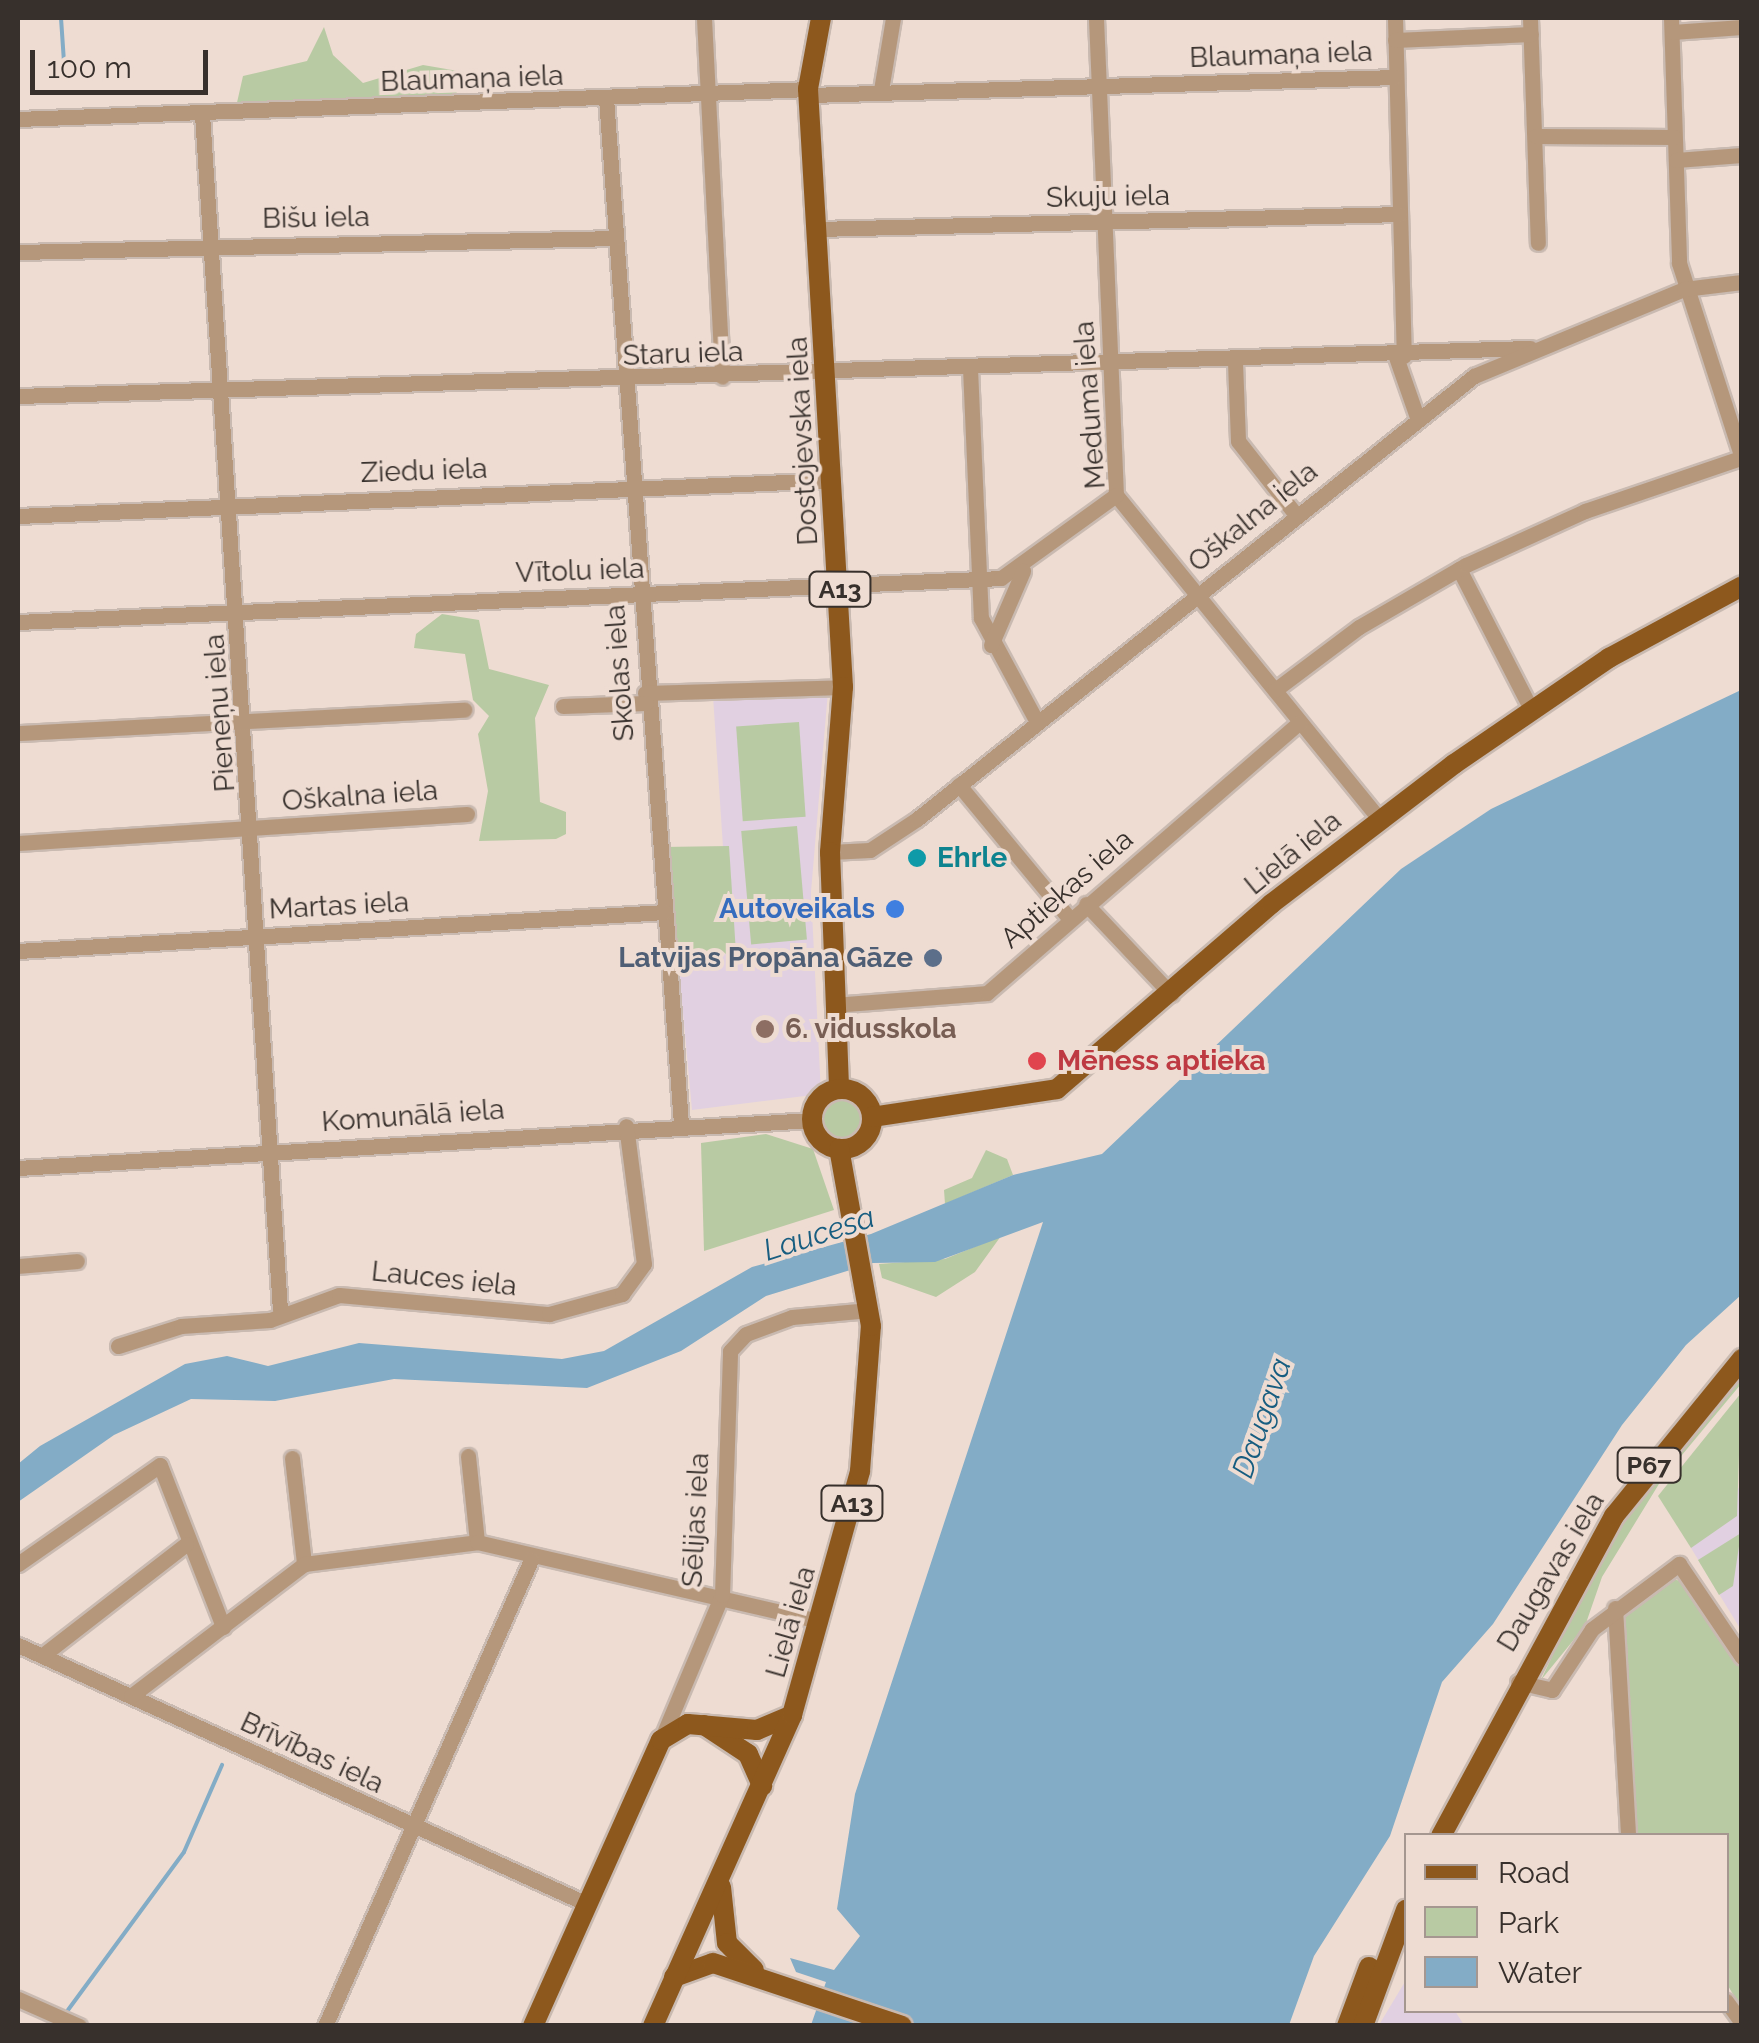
<!DOCTYPE html>
<html>
<head>
<meta charset="utf-8">
<style>
	body { margin:0 }
	#map { position:relative; width:1759px; height:2043px; overflow:hidden; background:#eedcd2; font-family:Raleway,sans-serif }
	div>[style] { position:absolute }
	.education>* { inset:0; background:#e1d0e1 }
	.green>* { inset:0; background:#b8caa3; transform-origin:0 0 }
	.round { border-radius:50% }
	.water>* { inset:0; background:#83acc6 }
	.stream>* { height:4px; margin:-2px; padding:0 2px; transform-origin:2px; border-radius:2px; background:#83acc6 }
	.roads { filter:drop-shadow(2px 0 #c9bab1) drop-shadow(-2px 0 #c9bab1) drop-shadow(0 2px #c9bab1) drop-shadow(0 -2px #c9bab1) }
	.minor>* { height:15px; margin:-7.5px; padding:0 7.5px; transform-origin:7.5px; border-radius:7.5px; background:#b5977b }
	.major>* { height:20px; margin:-10px; padding:0 10px; transform-origin:10px; border-radius:10px; background:#8d581d }
	.major>.ring { margin:-10px; padding:0; box-sizing:content-box; background:none; border:20px solid #8d581d; border-radius:50% }
	.dots>* { width:28px; height:28px; translate:-50% -50%; box-sizing:border-box; border:5px solid #eedcd2; border-radius:50% }
	span { translate:-50% -50%; white-space:nowrap; text-align:center; line-height:1.15; -webkit-text-stroke:8px #eedcd2; paint-order:stroke }
	.shield-label span { padding:2px 8px; background:#eedcd2; border:2px solid; border-radius:8px; -webkit-text-stroke-width:0 }
	.shield-label { font-size:25px; color:#37302c; font-weight:700 }
	.street-label { font-size:28px; color:#37302c }
	.culture-label { font-size:28px; color:#0d838f; font-weight:700 }
	.left { translate:0 -50%; text-align:left }
	.shop-label { font-size:28px; color:#366cbe; font-weight:700 }
	.right { translate:-100% -50%; text-align:right }
	.service-label { font-size:28px; color:#4e5e75; font-weight:700 }
	.education-label { font-size:28px; color:#785e54; font-weight:700 }
	.health-label { font-size:28px; color:#be3a42; font-weight:700 }
	.water-label { font-size:30px; color:#175d80; font-style:italic }
	.frame { position:absolute; inset:0; border:20px solid #37302c; pointer-events:none }
	.legend { position:absolute; left:1404px; top:1833px; width:325px; height:180px; box-sizing:border-box; background:#eedcd2; border:2px solid #a59790; margin:0; padding:12px 18px; list-style:none; font-size:30px; color:#37302c }
	.legend li { display:flex; align-items:center; gap:20px; height:50px }
	.legend b { width:50px; border:2px solid #a59790 }
	.scale { position:absolute; left:30px; top:50px; width:178px; height:45px; box-sizing:border-box; border:5px solid #37302c; border-top:0; padding-left:12px; font-size:30px; line-height:35px; white-space:nowrap; color:#37302c; -webkit-text-stroke:8px #eedcd2; paint-order:stroke }
</style>
</head>
<body>
<div id="map">
	<div class="education">
		<div style="clip-path:polygon(828px 691px,811px 892px,821px 1094px,692px 1110px,668px 850px,723px 847px,713px 696px)"></div>
		<div style="clip-path:polygon(1741px 1485px,1741px 1630px,1691px 1548px)"></div>
		<div style="clip-path:polygon(1406px 1980px,1406px 2010px,1455px 2011px,1464px 2025px,1379px 2025px)"></div>
	</div>
	<div class="green">
		<div style="clip-path:polygon(324px 27px,333px 55px,363px 83px,423px 65px,464px 72px,455px 97px,236px 107px,243px 76px,307px 61px)"></div>
		<div style="clip-path:polygon(442px 614px,479px 620px,489px 669px,549px 685px,535px 718px,540px 802px,566px 812px,566px 834px,556px 839px,479px 841px,488px 791px,478px 734px,489px 716px,473px 700px,465px 654px,414px 648px,416px 634px)"></div>
		<div style="left:799px;top:722px;width:95px;height:63px;rotate:86deg"></div>
		<div style="left:797px;top:826px;width:114px;height:56px;rotate:85deg"></div>
		<div style="clip-path:polygon(729px 846px,736px 953px,678px 957px,663px 847px)"></div>
		<div class="round" style="left:820px;top:1098px;width:42px;height:42px"></div>
		<div style="clip-path:polygon(766px 1134px,813px 1149px,834px 1210px,704px 1251px,701px 1143px)"></div>
		<div style="clip-path:polygon(986px 1150px,1007px 1159px,1013px 1175px,945px 1204px,944px 1190px,972px 1178px)"></div>
		<div style="clip-path:polygon(1001px 1236px,975px 1272px,936px 1297px,882px 1278px,879px 1264px,945px 1259px)"></div>
		<div style="clip-path:polygon(1741px 1367px,1741px 1384px,1662px 1479px,1602px 1577px,1585px 1626px,1541px 1680px,1607px 1539px)"></div>
		<div style="clip-path:polygon(1741px 1393px,1737px 1516px,1691px 1548px,1658px 1496px)"></div>
		<div style="clip-path:polygon(1741px 1533px,1733px 1586px,1719px 1595px,1698px 1560px)"></div>
		<div style="clip-path:polygon(1670px 1577px,1691px 1586px,1741px 1668px,1741px 2008px,1727px 1984px,1726px 1836px,1634px 1836px,1622px 1614px)"></div>
	</div>
	<div class="water">
		<div style="clip-path:polygon(1741px 690px,1741px 1295px,1686px 1345px,1622px 1425px,1493px 1624px,1442px 1682px,1390px 1836px,1314px 1956px,1289px 2025px,811px 2025px,826px 1982px,796px 1972px,790px 1958px,834px 1970px,860px 1936px,837px 1909px,855px 1794px,1043px 1222px,935px 1262px,873px 1263px,766px 1296px,681px 1351px,587px 1388px,394px 1379px,275px 1401px,191px 1399px,114px 1435px,18px 1502px,18px 1464px,40px 1446px,185px 1364px,227px 1356px,268px 1366px,359px 1343px,562px 1359px,604px 1351px,752px 1267px,871px 1234px,1013px 1175px,1102px 1154px,1401px 869px,1491px 809px)"></div>
	</div>
	<div class="stream">
		<div style="left:61px;top:18px;width:59px;rotate:86.1deg"></div>
		<div style="left:68px;top:2010px;width:196px;rotate:-53.7deg"></div>
		<div style="left:184px;top:1852px;width:95px;rotate:-66.4deg"></div>
	</div>
	<div class="roads">
		<div class="minor">
			<div style="left:704px;top:18px;width:359px;rotate:87.1deg"></div>
			<div style="left:1096px;top:18px;width:477px;rotate:87.6deg"></div>
			<div style="left:1116px;top:495px;width:417px;rotate:50.9deg"></div>
			<div style="left:1395px;top:18px;width:338px;rotate:88.5deg"></div>
			<div style="left:1530px;top:18px;width:225px;rotate:88deg"></div>
			<div style="left:1671px;top:18px;width:245px;rotate:88.1deg"></div>
			<div style="left:1679px;top:263px;width:205px;rotate:72.1deg"></div>
			<div style="left:1672px;top:32px;width:70px;rotate:-4.1deg"></div>
			<div style="left:1395px;top:40px;width:136px;rotate:-2.5deg"></div>
			<div style="left:881px;top:90px;width:73px;rotate:-80.5deg"></div>
			<div style="left:810px;top:95px;width:585px;rotate:-1.76deg"></div>
			<div style="left:606px;top:98px;width:1028px;rotate:85.82deg"></div>
			<div style="left:202px;top:114px;width:1198px;rotate:86.27deg"></div>
			<div style="left:18px;top:119px;width:791px;rotate:-2.17deg"></div>
			<div style="left:1536px;top:136px;width:138px;rotate:0.4deg"></div>
			<div style="left:1676px;top:160px;width:66px;rotate:-4.3deg"></div>
			<div style="left:817px;top:229px;width:583px;rotate:-1.47deg"></div>
			<div style="left:18px;top:252px;width:598px;rotate:-1.34deg"></div>
			<div style="left:1396px;top:357px;width:64px;rotate:70.7deg"></div>
			<div style="left:1235px;top:362px;width:79px;rotate:87.8deg"></div>
			<div style="left:1238px;top:441px;width:94px;rotate:51.9deg"></div>
			<div style="left:970px;top:368px;width:250px;rotate:87.5deg"></div>
			<div style="left:981px;top:618px;width:118px;rotate:61.7deg"></div>
			<div style="left:18px;top:396px;width:1513px;rotate:-1.82deg"></div>
			<div style="left:18px;top:516px;width:816px;rotate:-2.53deg"></div>
			<div style="left:1459px;top:569px;width:157px;rotate:62.8deg"></div>
			<div style="left:18px;top:622px;width:984px;rotate:-2.56deg"></div>
			<div style="left:1001px;top:578px;width:142px;rotate:-35.8deg"></div>
			<div style="left:991px;top:645px;width:81px;rotate:-66.6deg"></div>
			<div style="left:1275px;top:690px;width:105px;rotate:-36.9deg"></div>
			<div style="left:1359px;top:627px;width:124px;rotate:-30.1deg"></div>
			<div style="left:1466px;top:565px;width:131px;rotate:-24.4deg"></div>
			<div style="left:1585px;top:511px;width:165px;rotate:-18.8deg"></div>
			<div style="left:645px;top:693px;width:198px;rotate:-1.7deg"></div>
			<div style="left:563px;top:706px;width:83px;rotate:-2.1deg"></div>
			<div style="left:18px;top:733px;width:447px;rotate:-3deg"></div>
			<div style="left:959px;top:785px;width:174px;rotate:50.4deg"></div>
			<div style="left:18px;top:843px;width:450px;rotate:-3.7deg"></div>
			<div style="left:830px;top:852px;width:40px;rotate:-2.9deg"></div>
			<div style="left:870px;top:850px;width:56px;rotate:-33.4deg"></div>
			<div style="left:917px;top:819px;width:712px;rotate:-38.5deg"></div>
			<div style="left:1474px;top:376px;width:227px;rotate:-22.5deg"></div>
			<div style="left:1684px;top:289px;width:58px;rotate:-6.9deg"></div>
			<div style="left:1086px;top:904px;width:124px;rotate:46.6deg"></div>
			<div style="left:18px;top:951px;width:647px;rotate:-3.45deg"></div>
			<div style="left:834px;top:1005px;width:153px;rotate:-4.5deg"></div>
			<div style="left:987px;top:993px;width:413px;rotate:-40.9deg"></div>
			<div style="left:18px;top:1168px;width:795px;rotate:-3.46deg"></div>
			<div style="left:18px;top:1266px;width:59px;rotate:-4.8deg"></div>
			<div style="left:118px;top:1346px;width:66px;rotate:-17.6deg"></div>
			<div style="left:181px;top:1326px;width:89px;rotate:-3.9deg"></div>
			<div style="left:270px;top:1320px;width:73px;rotate:-19.9deg"></div>
			<div style="left:339px;top:1295px;width:211px;rotate:5.2deg"></div>
			<div style="left:549px;top:1314px;width:76px;rotate:-15.3deg"></div>
			<div style="left:622px;top:1294px;width:37px;rotate:-54deg"></div>
			<div style="left:644px;top:1264px;width:139px;rotate:-97.4deg"></div>
			<div style="left:468px;top:1456px;width:86px;rotate:84deg"></div>
			<div style="left:292px;top:1458px;width:107px;rotate:83.5deg"></div>
			<div style="left:18px;top:1564px;width:173px;rotate:-34.9deg"></div>
			<div style="left:160px;top:1465px;width:174px;rotate:68.7deg"></div>
			<div style="left:1615px;top:1608px;width:228px;rotate:86.7deg"></div>
			<div style="left:18px;top:1645px;width:625px;rotate:24.47deg"></div>
			<div style="left:43px;top:1655px;width:181px;rotate:-37.8deg"></div>
			<div style="left:1518px;top:1682px;width:35px;rotate:13deg"></div>
			<div style="left:1552px;top:1690px;width:73px;rotate:-56.7deg"></div>
			<div style="left:1592px;top:1629px;width:109px;rotate:-36.8deg"></div>
			<div style="left:1679px;top:1564px;width:112px;rotate:55.9deg"></div>
			<div style="left:131px;top:1696px;width:218px;rotate:-37.3deg"></div>
			<div style="left:304px;top:1564px;width:174px;rotate:-7.2deg"></div>
			<div style="left:477px;top:1542px;width:352px;rotate:13deg"></div>
			<div style="left:661px;top:1740px;width:157px;rotate:-67.2deg"></div>
			<div style="left:722px;top:1595px;width:244px;rotate:-88.1deg"></div>
			<div style="left:730px;top:1351px;width:23px;rotate:-47deg"></div>
			<div style="left:746px;top:1334px;width:49px;rotate:-20.3deg"></div>
			<div style="left:792px;top:1317px;width:78px;rotate:-5.1deg"></div>
			<div style="left:18px;top:1999px;width:67px;rotate:23.9deg"></div>
			<div style="left:1726px;top:2001px;width:27px;rotate:54deg"></div>
			<div style="left:325px;top:2026px;width:510px;rotate:-66.15deg"></div>
		</div>
		<div class="major">
			<div style="left:821px;top:18px;width:72px;rotate:100.4deg"></div>
			<div style="left:808px;top:89px;width:599px;rotate:86.65deg"></div>
			<div style="left:843px;top:687px;width:166px;rotate:94.5deg"></div>
			<div style="left:830px;top:852px;width:237px;rotate:87.8deg"></div>
			<div class="ring" style="left:812px;top:1089px;width:40px;height:40px"></div>
			<div style="left:872px;top:1117px;width:187px;rotate:-8.6deg"></div>
			<div style="left:1057px;top:1089px;width:283px;rotate:-40.8deg"></div>
			<div style="left:1271px;top:904px;width:230px;rotate:-37.4deg"></div>
			<div style="left:1454px;top:764px;width:188px;rotate:-34.4deg"></div>
			<div style="left:1609px;top:658px;width:151px;rotate:-28.4deg"></div>
			<div style="left:704px;top:1725px;width:53px;rotate:33.4deg"></div>
			<div style="left:748px;top:1754px;width:35px;rotate:66deg"></div>
			<div style="left:1441px;top:1836px;width:364px;rotate:-61.6deg"></div>
			<div style="left:1614px;top:1516px;width:203px;rotate:-50.8deg"></div>
			<div style="left:721px;top:1887px;width:56px;rotate:83.9deg"></div>
			<div style="left:727px;top:1943px;width:38px;rotate:45deg"></div>
			<div style="left:674px;top:1977px;width:41px;rotate:-19.7deg"></div>
			<div style="left:713px;top:1963px;width:199px;rotate:18.4deg"></div>
			<div style="left:533px;top:2026px;width:313px;rotate:-65.9deg"></div>
			<div style="left:661px;top:1740px;width:31px;rotate:-31deg"></div>
			<div style="left:688px;top:1724px;width:69px;rotate:5deg"></div>
			<div style="left:757px;top:1730px;width:38px;rotate:-23deg"></div>
			<div style="left:653px;top:2026px;width:341px;rotate:-65.9deg"></div>
			<div style="left:792px;top:1715px;width:253px;rotate:-74.4deg"></div>
			<div style="left:860px;top:1471px;width:145px;rotate:-85.7deg"></div>
			<div style="left:871px;top:1326px;width:180px;rotate:-100.2deg"></div>
			<div style="left:1347px;top:2026px;width:63px;rotate:-69.6deg"></div>
			<div style="left:1363px;top:2026px;width:124px;rotate:-69.7deg"></div>
		</div>
	</div>
	<div class="dots">
		<div style="left:917px;top:858px;background:#0f9aa8"></div>
		<div style="left:895px;top:909px;background:#3f7fe0"></div>
		<div style="left:933px;top:958px;background:#5c6f8a"></div>
		<div style="left:765px;top:1029px;background:#8d6e63"></div>
		<div style="left:1037px;top:1061px;background:#e0444e"></div>
	</div>
	<div class="shield-label">
		<span style="left:840px;top:589px">A13</span>
		<span style="left:1649px;top:1465px">P67</span>
		<span style="left:852px;top:1503px">A13</span>
	</div>
	<div class="street-label">
		<span style="left:1281px;top:55px;rotate:-2deg">Blaumaņa iela</span>
		<span style="left:472px;top:79px;rotate:-2deg">Blaumaņa iela</span>
		<span style="left:1108px;top:197px;rotate:-1deg">Skuju iela</span>
		<span style="left:316px;top:218px;rotate:-1deg">Bišu iela</span>
		<span style="left:683px;top:354px;rotate:-2deg">Staru iela</span>
		<span style="left:1090px;top:405px;rotate:-94deg">Meduma iela</span>
		<span style="left:803px;top:441px;rotate:-93deg">Dostojevska iela</span>
		<span style="left:424px;top:471px;rotate:-2deg">Ziedu iela</span>
		<span style="left:1253px;top:517px;rotate:-39deg">Oškalna iela</span>
		<span style="left:580px;top:571px;rotate:-2deg">Vītolu iela</span>
		<span style="left:620px;top:673px;rotate:-94deg">Skolas iela</span>
		<span style="left:220px;top:713px;rotate:-94deg">Pieneņu iela</span>
		<span style="left:360px;top:796px;rotate:-4deg">Oškalna iela</span>
		<span style="left:1293px;top:853px;rotate:-39deg">Lielā iela</span>
		<span style="left:1067px;top:889px;rotate:-41deg">Aptiekas iela</span>
		<span style="left:339px;top:906px;rotate:-3deg">Martas iela</span>
		<span style="left:413px;top:1116px;rotate:-4deg">Komunālā iela</span>
		<span style="left:444px;top:1279px;rotate:6deg">Lauces iela</span>
		<span style="left:696px;top:1520px;rotate:-87deg">Sēlijas iela</span>
		<span style="left:1551px;top:1572px;rotate:-59deg">Daugavas iela</span>
		<span style="left:791px;top:1622px;rotate:-74deg">Lielā iela</span>
		<span style="left:312px;top:1753px;rotate:25deg">Brīvības iela</span>
	</div>
	<div class="culture-label">
		<span class="left" style="left:937px;top:858px">Ehrle</span>
	</div>
	<div class="shop-label">
		<span class="right" style="left:875px;top:909px">Autoveikals</span>
	</div>
	<div class="service-label">
		<span class="right" style="left:913px;top:958px">Latvijas Propāna Gāze</span>
	</div>
	<div class="education-label">
		<span class="left" style="left:785px;top:1029px">6. vidusskola</span>
	</div>
	<div class="health-label">
		<span class="left" style="left:1057px;top:1061px">Mēness aptieka</span>
	</div>
	<div class="water-label">
		<span style="left:819px;top:1234px;rotate:-18deg">Laucesa</span>
		<span style="left:1262px;top:1418px;rotate:-71deg">Daugava</span>
	</div>
	<div class="frame"></div>
	<ul class="legend">
	<li><b style="height:12px;background:#8d581d"></b>Road</li>
	<li><b style="height:28px;background:#b8caa3"></b>Park</li>
	<li><b style="height:28px;background:#83acc6"></b>Water</li>
	</ul>
	<div class="scale">100 m</div>
</div>
</body>
</html>
